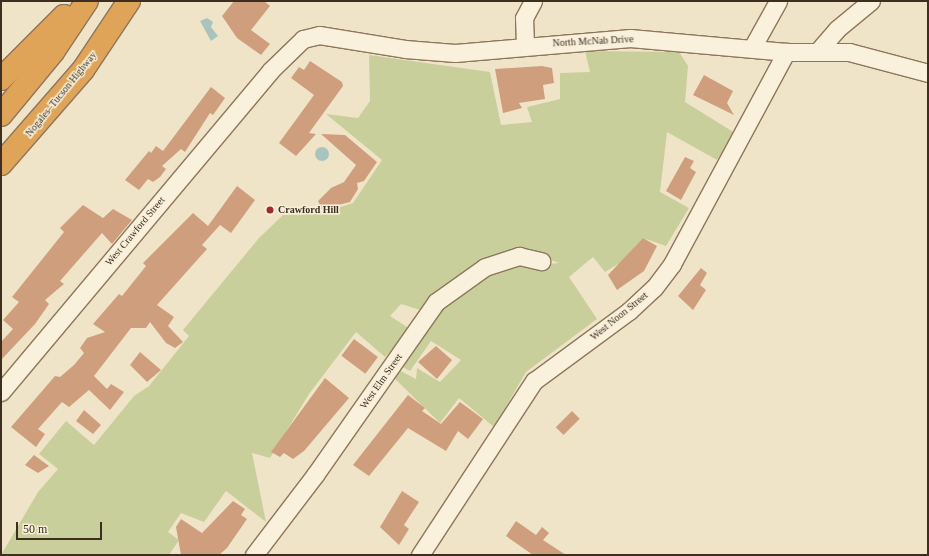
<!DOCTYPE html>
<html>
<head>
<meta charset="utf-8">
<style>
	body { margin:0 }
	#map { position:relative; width:929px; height:556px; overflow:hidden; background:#f0e4c8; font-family:Georgia,serif }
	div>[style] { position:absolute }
	.green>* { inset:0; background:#c9cf9b }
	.water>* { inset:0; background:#a9c4bc }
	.round { border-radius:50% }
	.building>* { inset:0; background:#cf9f7d; transform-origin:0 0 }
	.roads { filter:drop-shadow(1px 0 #8d765c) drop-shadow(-1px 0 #8d765c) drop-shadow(0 1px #8d765c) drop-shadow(0 -1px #8d765c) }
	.minor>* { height:17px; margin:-8.5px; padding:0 8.5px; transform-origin:8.5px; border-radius:8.5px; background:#faf1dc }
	.highway>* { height:22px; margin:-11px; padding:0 11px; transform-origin:11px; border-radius:11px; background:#e0a458 }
	.dots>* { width:11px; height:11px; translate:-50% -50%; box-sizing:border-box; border:2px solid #f7eed8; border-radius:50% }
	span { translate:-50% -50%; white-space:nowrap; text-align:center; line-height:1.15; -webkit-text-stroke:3px #f7eed8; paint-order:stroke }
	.street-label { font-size:10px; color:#3d2e20 }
	.poi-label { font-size:10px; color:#3d2e20; font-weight:700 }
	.left { translate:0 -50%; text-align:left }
	.frame { position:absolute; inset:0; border:2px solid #3d2e20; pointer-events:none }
	.scale { position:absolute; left:16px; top:522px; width:86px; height:18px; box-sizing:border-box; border:2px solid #3d2e20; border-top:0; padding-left:5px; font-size:12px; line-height:14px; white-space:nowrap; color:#3d2e20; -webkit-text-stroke:3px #f7eed8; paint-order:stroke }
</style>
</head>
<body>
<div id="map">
	<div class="green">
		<div style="clip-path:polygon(585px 51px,679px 52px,688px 66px,685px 102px,735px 133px,717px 160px,667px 132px,660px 192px,689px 208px,666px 246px,643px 238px,623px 261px,605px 272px,593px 257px,569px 277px,597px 319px,526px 372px,494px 427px,459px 398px,440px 423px,391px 375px,395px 368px,416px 379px,417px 368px,440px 382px,461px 360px,431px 341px,410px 371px,401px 366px,441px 306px,469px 286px,503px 268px,559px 263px,524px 250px,494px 255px,477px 262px,420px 310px,401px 304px,390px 316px,410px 329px,385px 357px,356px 332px,309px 394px,270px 458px,252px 453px,266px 522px,226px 491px,204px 522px,181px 513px,168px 532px,179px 540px,169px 555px,1px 555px,38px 492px,58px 469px,39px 454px,66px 421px,94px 445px,134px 396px,149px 386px,189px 336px,183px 330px,259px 238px,283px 215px,322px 213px,353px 203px,382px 160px,326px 114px,358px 118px,370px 101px,369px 55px,490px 72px,501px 125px,532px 122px,527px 107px,560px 99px,560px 73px,590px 72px)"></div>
	</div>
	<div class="water">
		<div style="clip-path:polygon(207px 18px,213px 22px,211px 27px,218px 36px,211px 41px,200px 21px)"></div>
		<div class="round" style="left:315px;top:147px;width:14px;height:14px"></div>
	</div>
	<div class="building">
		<div style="clip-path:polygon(234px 1px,264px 1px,270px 6px,251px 30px,270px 44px,261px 55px,237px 38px,222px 16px)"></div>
		<div style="clip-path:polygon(310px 61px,342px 82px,343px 86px,309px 133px,316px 134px,296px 156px,279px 143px,314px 95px,291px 78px,299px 67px,304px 70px)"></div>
		<div style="clip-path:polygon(542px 66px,552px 68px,554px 83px,543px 85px,545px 99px,519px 103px,522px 108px,503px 113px,495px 69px)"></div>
		<div style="clip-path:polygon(704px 75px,733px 91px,727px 103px,734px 115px,693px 95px)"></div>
		<div style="clip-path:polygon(211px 87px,225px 98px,213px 115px,210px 113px,185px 152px,181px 149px,162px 166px,166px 169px,160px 177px,153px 182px,148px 179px,139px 190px,125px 180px,149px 151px,151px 153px,156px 146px,163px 151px)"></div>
		<div style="clip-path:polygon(321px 134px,345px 135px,377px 162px,364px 181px,357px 183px,358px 189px,350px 202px,322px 209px,318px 201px,331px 188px,344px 182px,356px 165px)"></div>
		<div style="clip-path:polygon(685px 157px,694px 161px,690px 168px,696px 172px,681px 200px,666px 191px)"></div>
		<div style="clip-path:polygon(237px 186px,255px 200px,231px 233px,220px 225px,202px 245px,207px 249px,157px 305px,174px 317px,168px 326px,183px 342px,175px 348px,166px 343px,150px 322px,146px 328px,131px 328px,94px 376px,107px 389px,111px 384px,124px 392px,110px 410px,89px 390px,69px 407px,62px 402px,38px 429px,45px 434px,36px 447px,11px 427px,55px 376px,60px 377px,74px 365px,84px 353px,80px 348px,87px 338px,105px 332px,93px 324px,119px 294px,122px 296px,146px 266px,143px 263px,193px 213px,208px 226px)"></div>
		<div style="clip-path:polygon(83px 205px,103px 218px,113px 209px,132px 220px,112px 244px,102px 233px,60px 281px,64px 284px,45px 300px,49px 304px,35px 324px,1px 360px,1px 342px,13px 329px,3px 320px,19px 302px,12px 297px,64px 232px,60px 228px)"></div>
		<div style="clip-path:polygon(643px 238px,657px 246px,644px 271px,617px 290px,608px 275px)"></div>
		<div style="clip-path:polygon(701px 268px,707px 273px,700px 285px,706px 290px,693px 310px,678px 296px)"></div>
		<div style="left:354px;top:339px;width:30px;height:21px;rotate:37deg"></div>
		<div style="clip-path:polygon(436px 346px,452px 360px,437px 379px,418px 362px)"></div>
		<div style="clip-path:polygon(140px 352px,161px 370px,147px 382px,130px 365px)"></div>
		<div style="clip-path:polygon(325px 378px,349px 398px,304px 451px,293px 459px,284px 453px,280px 457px,271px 452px)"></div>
		<div style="clip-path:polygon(408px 395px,425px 408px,422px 411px,441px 424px,460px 402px,483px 419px,468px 439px,458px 431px,446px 451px,408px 428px,369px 476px,353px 465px)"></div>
		<div style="clip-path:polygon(84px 410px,101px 425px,93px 434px,76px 421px)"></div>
		<div style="left:572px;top:411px;width:11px;height:23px;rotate:45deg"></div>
		<div style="clip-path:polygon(34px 455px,49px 466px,38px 473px,25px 465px)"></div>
		<div style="clip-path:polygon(402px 491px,419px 502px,404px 525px,409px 529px,399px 545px,380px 527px)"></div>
		<div style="clip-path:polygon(233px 501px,245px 509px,241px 515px,247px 519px,227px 548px,219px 555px,181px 555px,176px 527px,181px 519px,202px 533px)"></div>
		<div style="clip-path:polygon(516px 521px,536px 535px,542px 527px,549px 533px,543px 540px,566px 555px,533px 555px,506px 536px)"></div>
	</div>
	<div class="roads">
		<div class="minor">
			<div style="left:525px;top:45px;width:27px;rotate:-92deg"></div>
			<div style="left:524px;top:18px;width:19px;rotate:-62deg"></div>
			<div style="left:752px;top:48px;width:54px;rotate:-61deg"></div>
			<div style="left:818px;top:51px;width:29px;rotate:-49deg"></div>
			<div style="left:837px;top:29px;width:44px;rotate:-39.5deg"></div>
			<div style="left:1px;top:392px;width:419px;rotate:-50deg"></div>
			<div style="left:270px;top:71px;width:46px;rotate:-44.1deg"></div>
			<div style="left:303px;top:39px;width:16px;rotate:-14deg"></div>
			<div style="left:319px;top:35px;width:87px;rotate:9.2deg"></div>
			<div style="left:405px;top:49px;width:50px;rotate:4.6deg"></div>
			<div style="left:455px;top:53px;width:176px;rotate:-4.9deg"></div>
			<div style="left:630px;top:38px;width:157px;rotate:5.1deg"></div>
			<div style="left:786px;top:52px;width:63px"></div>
			<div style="left:849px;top:52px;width:82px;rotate:14.9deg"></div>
			<div style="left:254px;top:555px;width:101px;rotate:-52.7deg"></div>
			<div style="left:315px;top:475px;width:211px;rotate:-55deg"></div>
			<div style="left:436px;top:302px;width:60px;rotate:-35.5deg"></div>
			<div style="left:485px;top:267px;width:36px;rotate:-18deg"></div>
			<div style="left:519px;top:256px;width:23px;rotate:13deg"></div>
			<div style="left:420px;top:555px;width:208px;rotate:-56.8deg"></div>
			<div style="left:534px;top:381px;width:118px;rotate:-36.4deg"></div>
			<div style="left:629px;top:311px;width:34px;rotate:-43deg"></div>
			<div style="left:654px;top:288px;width:30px;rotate:-53deg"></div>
			<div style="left:672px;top:264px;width:241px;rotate:-61.7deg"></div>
		</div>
		<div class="highway">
			<div style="left:1px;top:79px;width:89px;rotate:-45deg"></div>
			<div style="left:1px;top:115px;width:82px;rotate:-50.5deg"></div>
			<div style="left:53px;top:52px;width:61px;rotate:-56.3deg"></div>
			<div style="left:1px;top:164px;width:125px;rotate:-48.9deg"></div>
			<div style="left:83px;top:70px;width:83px;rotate:-56.3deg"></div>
		</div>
	</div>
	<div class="dots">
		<div style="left:270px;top:210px;background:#9e2a2b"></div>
	</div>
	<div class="street-label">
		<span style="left:593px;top:41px;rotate:-3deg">North McNab Drive</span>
		<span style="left:61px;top:94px;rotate:-51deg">Nogales–Tucson Highway</span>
		<span style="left:135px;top:231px;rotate:-50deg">West Crawford Street</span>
		<span style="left:619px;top:316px;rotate:-39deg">West Noon Street</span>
		<span style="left:381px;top:381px;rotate:-55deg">West Elm Street</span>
	</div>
	<div class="poi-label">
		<span class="left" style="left:278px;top:210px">Crawford Hill</span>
	</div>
	<div class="frame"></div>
	<div class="scale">50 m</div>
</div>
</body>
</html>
